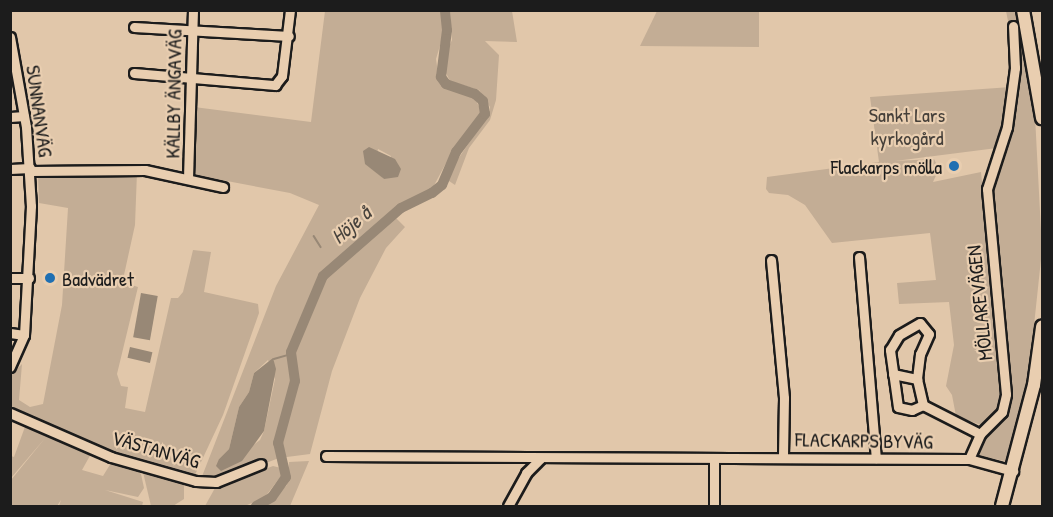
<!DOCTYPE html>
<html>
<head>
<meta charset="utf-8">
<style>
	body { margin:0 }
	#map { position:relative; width:1053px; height:517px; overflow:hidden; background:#e1c7aa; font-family:"Patrick Hand",sans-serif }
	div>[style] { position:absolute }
	.green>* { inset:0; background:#c3ad95 }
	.water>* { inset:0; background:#988876; transform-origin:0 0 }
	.stream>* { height:1.5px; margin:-0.75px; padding:0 0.75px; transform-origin:0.75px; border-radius:0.75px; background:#988876 }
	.river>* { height:10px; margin:-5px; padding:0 5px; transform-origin:5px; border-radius:5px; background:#988876 }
	.roads { filter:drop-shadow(2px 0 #1c1c1c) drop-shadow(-2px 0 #1c1c1c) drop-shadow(0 2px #1c1c1c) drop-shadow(0 -2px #1c1c1c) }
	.minor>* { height:9px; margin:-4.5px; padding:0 4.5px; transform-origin:4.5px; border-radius:4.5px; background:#e9ceb0 }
	.major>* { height:12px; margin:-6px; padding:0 6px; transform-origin:6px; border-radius:6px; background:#e9ceb0 }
	.dots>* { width:16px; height:16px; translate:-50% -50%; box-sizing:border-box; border:3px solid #e9ceb0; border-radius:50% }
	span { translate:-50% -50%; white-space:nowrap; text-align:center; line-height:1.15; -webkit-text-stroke:4.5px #e9ceb0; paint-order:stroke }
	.street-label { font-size:20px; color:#1c1c1c }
	.park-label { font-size:20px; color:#46403a }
	.poi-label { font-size:20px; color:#1c1c1c }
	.right { translate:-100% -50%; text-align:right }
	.left { translate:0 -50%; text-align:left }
	.water-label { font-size:21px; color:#47423c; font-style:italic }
	.frame { position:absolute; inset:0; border:12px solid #1c1c1c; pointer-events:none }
</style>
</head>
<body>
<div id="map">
	<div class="green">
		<div style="clip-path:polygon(evenodd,441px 10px,444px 32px,436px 59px,439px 80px,445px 86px,474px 96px,482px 113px,453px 150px,431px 191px,399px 205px,395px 217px,405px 227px,386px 248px,360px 298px,332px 371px,310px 454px,279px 458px,231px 476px,201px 479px,276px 286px,319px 205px,290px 193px,195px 175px,194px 107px,311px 122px,325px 11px,441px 10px,378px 149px,391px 156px,384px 179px,374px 170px,378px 149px,441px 10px,268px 360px,275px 379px,264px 431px,260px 440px,221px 470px,219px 459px,229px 449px,239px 407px,249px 392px,254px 373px,268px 360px)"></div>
		<div style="clip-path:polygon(450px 11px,512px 11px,517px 42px,485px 41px,499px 55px,496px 100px,490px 120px,469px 148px,455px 185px,449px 181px,449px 172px,489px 114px,490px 107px,479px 90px,450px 81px,446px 73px,444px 57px,452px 40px)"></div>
		<div style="clip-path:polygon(657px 11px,759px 11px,759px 47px,640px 46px)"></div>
		<div style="clip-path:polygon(1006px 11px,1017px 11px,1023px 35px,1035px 116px,1042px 250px,1028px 382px,1011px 456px,1005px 461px,979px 456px,976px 451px,986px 432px,1007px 414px,1010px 405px,991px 196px,992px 181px,1009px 142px,1015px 103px,1019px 44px,1013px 46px)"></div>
		<div style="clip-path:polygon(1011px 87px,1003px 137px,997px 148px,895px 161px,934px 159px,939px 169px,933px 182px,981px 172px,1003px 393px,1000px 408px,981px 425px,956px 416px,952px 395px,946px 386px,954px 345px,949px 302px,899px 304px,897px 283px,936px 280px,930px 233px,832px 243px,805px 205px,788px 195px,769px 193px,766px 189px,767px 177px,879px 162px,870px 97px)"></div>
		<div style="clip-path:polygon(137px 172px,135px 225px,124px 275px,125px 283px,138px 287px,117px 374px,121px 386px,128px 387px,125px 408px,145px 412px,171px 298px,178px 298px,183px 292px,193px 250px,211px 252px,204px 292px,258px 304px,259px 313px,223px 415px,194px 477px,92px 452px,82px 470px,103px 476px,111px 463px,116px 462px,133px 467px,141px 474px,144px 488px,138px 497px,105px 490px,143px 502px,142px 506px,59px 506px,61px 500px,57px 506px,11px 506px,11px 480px,46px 437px,11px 478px,11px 456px,14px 457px,26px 424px,61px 430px,11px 411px,11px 375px,22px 364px,19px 400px,30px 407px,43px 404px,62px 305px,68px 208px,39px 203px,38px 175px)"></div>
		<div style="clip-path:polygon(309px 461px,290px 506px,265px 506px,287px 485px,289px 462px)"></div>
		<div style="clip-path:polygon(273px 466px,281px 468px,281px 476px,265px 497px,245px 506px,205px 506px,215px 488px)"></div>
		<div style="clip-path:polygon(143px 472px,184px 479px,184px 499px,173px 506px,151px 506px)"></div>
	</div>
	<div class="water">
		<div style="clip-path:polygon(369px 147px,395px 159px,401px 169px,398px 177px,384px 179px,365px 164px,363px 151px)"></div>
		<div style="left:141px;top:293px;width:17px;height:45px;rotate:10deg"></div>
		<div style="left:130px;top:347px;width:23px;height:11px;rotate:13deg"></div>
		<div style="clip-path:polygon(273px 358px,276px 369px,264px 431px,242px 461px,221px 471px,216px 466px,219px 459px,229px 449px,239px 407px,249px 392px,254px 373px)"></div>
	</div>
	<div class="stream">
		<div style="left:314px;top:236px;width:13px;rotate:58deg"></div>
		<div style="left:274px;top:359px;width:19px;rotate:-16deg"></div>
	</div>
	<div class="river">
		<div style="left:256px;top:506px;width:18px;rotate:-29deg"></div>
		<div style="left:272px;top:497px;width:24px;rotate:-55deg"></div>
		<div style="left:286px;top:477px;width:35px;rotate:-103deg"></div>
		<div style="left:278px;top:443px;width:64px;rotate:-74.7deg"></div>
		<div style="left:295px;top:381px;width:29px;rotate:-98deg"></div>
		<div style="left:291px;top:352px;width:82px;rotate:-67.2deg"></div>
		<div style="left:323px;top:276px;width:103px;rotate:-41.1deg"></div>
		<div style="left:401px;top:208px;width:34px;rotate:-26deg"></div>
		<div style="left:432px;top:193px;width:13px;rotate:-39deg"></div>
		<div style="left:442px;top:185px;width:36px;rotate:-67deg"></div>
		<div style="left:456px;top:152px;width:48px;rotate:-52.7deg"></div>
		<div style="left:485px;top:114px;width:13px;rotate:-99deg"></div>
		<div style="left:483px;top:101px;width:11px;rotate:-139deg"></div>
		<div style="left:475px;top:94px;width:31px;rotate:-161deg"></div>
		<div style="left:446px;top:84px;width:9px;rotate:-126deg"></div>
		<div style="left:441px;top:77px;width:47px;rotate:-82.7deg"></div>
		<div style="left:447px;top:30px;width:20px;rotate:-96deg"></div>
	</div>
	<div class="roads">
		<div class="minor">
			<div style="left:134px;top:27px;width:155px;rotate:3.3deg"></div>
			<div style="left:10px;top:37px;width:91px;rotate:79.9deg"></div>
			<div style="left:26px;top:127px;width:79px;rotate:86.4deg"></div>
			<div style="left:31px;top:206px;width:129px;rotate:93.1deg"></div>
			<div style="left:24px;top:335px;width:35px;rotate:114deg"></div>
			<div style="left:134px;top:73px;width:142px;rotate:4.9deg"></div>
			<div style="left:275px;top:85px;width:11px;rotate:-52deg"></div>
			<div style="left:282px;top:76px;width:66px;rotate:-83.1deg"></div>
			<div style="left:10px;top:117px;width:14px;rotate:-4deg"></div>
			<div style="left:10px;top:169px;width:20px;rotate:-3deg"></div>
			<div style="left:30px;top:171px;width:115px;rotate:-0.5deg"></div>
			<div style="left:145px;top:170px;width:80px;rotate:12.3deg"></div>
			<div style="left:188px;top:178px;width:168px;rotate:-88.3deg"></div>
			<div style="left:859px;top:257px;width:202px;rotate:85.2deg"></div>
			<div style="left:771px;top:260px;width:139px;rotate:84.6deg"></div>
			<div style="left:784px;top:398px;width:59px;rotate:91deg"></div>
			<div style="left:10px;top:278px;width:19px"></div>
			<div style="left:10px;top:333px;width:14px;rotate:8deg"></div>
			<div style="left:893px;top:374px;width:25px;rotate:12deg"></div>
			<div style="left:923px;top:405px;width:12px;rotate:156deg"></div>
			<div style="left:912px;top:410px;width:14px;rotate:-168deg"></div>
			<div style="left:898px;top:407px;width:58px;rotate:-98deg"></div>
			<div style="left:890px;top:350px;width:17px;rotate:-59deg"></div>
			<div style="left:899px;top:335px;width:24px;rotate:-30deg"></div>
			<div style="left:920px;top:323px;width:14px;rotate:51deg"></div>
			<div style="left:929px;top:334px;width:22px;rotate:114deg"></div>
			<div style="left:920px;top:354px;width:25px;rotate:97deg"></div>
			<div style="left:917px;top:379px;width:27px;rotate:77deg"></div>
			<div style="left:923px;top:405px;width:64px;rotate:27deg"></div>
			<div style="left:10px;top:413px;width:110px;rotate:23.5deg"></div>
			<div style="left:111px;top:457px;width:88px;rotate:15.8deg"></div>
			<div style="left:196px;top:481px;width:20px;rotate:3deg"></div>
			<div style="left:216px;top:482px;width:48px;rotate:-21.8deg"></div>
			<div style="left:326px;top:456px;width:643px;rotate:0.27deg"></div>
			<div style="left:969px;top:459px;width:46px;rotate:15.3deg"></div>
			<div style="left:714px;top:459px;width:47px;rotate:90deg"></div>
			<div style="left:969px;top:459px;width:27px;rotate:-66deg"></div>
			<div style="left:980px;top:434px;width:31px;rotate:-45deg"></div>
			<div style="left:1002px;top:412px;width:18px;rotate:-77deg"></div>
			<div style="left:1006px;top:394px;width:206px;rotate:-95.3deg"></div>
			<div style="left:987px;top:189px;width:65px;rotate:-72.1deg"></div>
			<div style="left:1007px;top:127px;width:60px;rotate:-82.3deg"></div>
			<div style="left:1015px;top:68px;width:42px;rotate:-92.7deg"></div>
			<div style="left:508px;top:506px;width:38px;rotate:-61deg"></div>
			<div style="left:526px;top:473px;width:20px;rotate:-45deg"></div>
		</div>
		<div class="major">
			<div style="left:1023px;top:10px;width:110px;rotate:80deg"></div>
			<div style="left:1002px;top:506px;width:125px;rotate:-75.2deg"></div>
			<div style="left:1034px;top:385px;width:59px;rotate:-82.1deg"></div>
		</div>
	</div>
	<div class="dots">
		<div style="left:954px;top:166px;background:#1f6fb2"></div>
		<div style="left:50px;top:278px;background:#1f6fb2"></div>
	</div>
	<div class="street-label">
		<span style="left:173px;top:94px;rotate:-89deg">KÄLLBY ÄNGAVÄG</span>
		<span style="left:40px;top:111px;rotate:82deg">SUNNANVÄG</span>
		<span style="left:979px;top:303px;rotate:-96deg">MÖLLAREVÄGEN</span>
		<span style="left:864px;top:440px;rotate:1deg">FLACKARPS BYVÄG</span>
		<span style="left:156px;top:449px;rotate:16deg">VÄSTANVÄG</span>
	</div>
	<div class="park-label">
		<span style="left:907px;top:126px">Sankt Lars<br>kyrkogård</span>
	</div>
	<div class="poi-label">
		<span class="right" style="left:942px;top:166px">Flackarps mölla</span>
		<span class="left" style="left:62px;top:278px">Badvädret</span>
	</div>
	<div class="water-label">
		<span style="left:351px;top:225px;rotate:-41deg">Höje å</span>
	</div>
	<div class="frame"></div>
</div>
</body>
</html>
